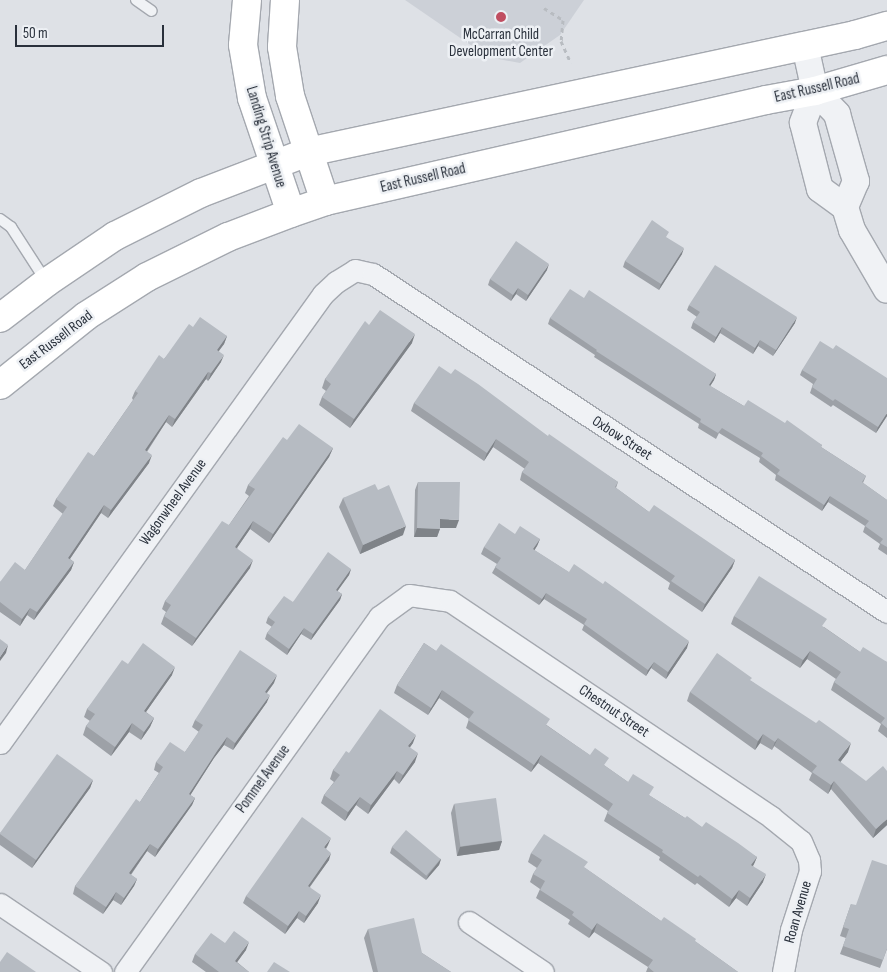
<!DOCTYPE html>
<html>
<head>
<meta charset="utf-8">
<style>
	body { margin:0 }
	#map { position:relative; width:887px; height:972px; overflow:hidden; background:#dee1e6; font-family:"Sofia Sans Condensed",sans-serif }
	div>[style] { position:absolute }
	.built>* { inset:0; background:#ccd0d7 }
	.path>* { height:3px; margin-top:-1.5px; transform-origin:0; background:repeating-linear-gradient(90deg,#b8bcc1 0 4px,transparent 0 8px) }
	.roads { filter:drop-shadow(1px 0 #a4a8af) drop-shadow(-1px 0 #a4a8af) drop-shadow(0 1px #a4a8af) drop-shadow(0 -1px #a4a8af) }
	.service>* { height:10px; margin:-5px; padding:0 5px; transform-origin:5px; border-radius:5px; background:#f0f2f5 }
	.minor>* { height:21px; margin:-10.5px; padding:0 10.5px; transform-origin:10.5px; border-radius:10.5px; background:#f0f2f5 }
	.tertiary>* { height:26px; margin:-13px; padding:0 13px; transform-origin:13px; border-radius:13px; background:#f0f2f5 }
	.secondary>* { height:28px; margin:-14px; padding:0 14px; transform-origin:14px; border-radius:14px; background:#fff }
	.primary>* { height:28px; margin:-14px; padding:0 14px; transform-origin:14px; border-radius:14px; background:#fff }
	.wall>* { inset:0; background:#9da1a7 }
	.shaded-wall>* { inset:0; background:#7f8388 }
	.building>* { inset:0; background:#b6bbc2; transform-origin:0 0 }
	.dots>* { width:14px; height:14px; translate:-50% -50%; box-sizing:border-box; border:2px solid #edf0f4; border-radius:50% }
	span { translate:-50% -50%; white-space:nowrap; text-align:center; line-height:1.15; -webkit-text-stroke:5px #edf0f4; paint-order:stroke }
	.poi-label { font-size:15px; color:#29303b }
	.street-label { font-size:15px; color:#29303b }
	.scale { position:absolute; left:15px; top:25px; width:149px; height:22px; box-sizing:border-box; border:2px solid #29303b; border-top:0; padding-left:6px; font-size:15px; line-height:18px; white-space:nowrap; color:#29303b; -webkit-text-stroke:4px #edf0f4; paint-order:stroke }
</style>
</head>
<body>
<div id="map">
	<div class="built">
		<div style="clip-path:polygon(405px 0,584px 0,560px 35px,520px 63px,488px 57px)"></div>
	</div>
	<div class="path">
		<div style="left:544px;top:8px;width:22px;rotate:32deg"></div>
		<div style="left:563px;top:20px;width:21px;rotate:95deg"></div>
		<div style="left:561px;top:41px;width:24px;rotate:66deg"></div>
	</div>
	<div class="roads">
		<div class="service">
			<div style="left:136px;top:0;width:19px;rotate:35deg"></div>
			<div style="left:0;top:219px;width:14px;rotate:36deg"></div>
			<div style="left:11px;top:227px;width:64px;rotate:57.1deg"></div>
		</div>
		<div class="minor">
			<div style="left:0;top:743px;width:553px;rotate:-54.27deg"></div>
			<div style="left:323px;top:294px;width:18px;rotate:-43deg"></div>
			<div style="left:336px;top:282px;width:22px;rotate:-32deg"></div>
			<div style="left:355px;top:270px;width:18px;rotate:13deg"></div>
			<div style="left:373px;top:274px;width:615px;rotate:33.33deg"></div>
			<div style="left:0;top:904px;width:122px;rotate:34deg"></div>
			<div style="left:469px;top:922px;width:89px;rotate:34deg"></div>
			<div style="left:125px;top:972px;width:437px;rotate:-54.4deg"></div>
			<div style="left:379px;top:617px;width:37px;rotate:-36deg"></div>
			<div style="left:409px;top:595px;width:41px;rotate:8.3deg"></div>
			<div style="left:450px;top:601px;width:387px;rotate:33.9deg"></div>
			<div style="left:771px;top:817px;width:38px;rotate:39deg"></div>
			<div style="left:801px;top:841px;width:21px;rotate:67deg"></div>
			<div style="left:809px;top:860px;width:11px;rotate:85deg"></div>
			<div style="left:810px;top:871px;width:62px;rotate:107.9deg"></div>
			<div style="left:791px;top:930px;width:43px;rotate:100.8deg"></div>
		</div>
		<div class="tertiary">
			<div style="left:805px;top:46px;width:46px;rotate:77.5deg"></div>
			<div style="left:815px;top:91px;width:32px;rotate:46deg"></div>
			<div style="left:837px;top:114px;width:70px;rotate:74.2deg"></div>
			<div style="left:856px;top:181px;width:28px;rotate:113deg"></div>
			<div style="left:815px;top:91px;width:34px;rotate:111deg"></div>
			<div style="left:803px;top:123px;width:68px;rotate:75.6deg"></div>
			<div style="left:820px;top:189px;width:31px;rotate:36deg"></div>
			<div style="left:845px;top:207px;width:24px;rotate:73deg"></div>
			<div style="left:852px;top:230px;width:69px;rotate:59.7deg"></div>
		</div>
		<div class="secondary">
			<div style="left:247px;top:0;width:45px;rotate:95.1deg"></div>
			<div style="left:243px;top:45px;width:54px;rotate:80.4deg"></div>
			<div style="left:252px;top:98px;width:121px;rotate:71.3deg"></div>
			<div style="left:285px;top:0;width:47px;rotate:93.7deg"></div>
			<div style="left:282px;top:47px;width:50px;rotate:80.7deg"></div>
			<div style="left:290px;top:96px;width:111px;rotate:71.6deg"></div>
		</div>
		<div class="primary">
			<div style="left:0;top:318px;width:59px;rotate:-37.5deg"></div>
			<div style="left:47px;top:282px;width:82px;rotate:-34.1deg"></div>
			<div style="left:115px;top:236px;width:96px;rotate:-26.6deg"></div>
			<div style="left:201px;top:193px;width:115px;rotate:-21deg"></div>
			<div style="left:308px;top:152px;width:559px;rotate:-12.07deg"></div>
			<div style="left:855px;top:35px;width:33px;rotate:-16deg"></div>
			<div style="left:0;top:385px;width:110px;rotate:-38.7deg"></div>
			<div style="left:86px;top:316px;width:72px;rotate:-32.6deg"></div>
			<div style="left:147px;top:277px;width:90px;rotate:-26.3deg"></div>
			<div style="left:228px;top:237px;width:67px;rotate:-20.9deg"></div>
			<div style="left:291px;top:213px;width:36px;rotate:-19deg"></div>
			<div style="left:325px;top:201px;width:452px;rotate:-12.9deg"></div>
			<div style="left:766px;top:100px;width:50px;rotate:-10.4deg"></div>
			<div style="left:815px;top:91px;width:75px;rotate:-16.3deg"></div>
		</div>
	</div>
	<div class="wall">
		<div style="clip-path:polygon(667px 238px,682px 254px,659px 290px,623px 267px,625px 261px)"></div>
		<div style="clip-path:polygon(547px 270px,526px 301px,516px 294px,511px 301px,488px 285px,490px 279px)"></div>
		<div style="clip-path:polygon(584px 298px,716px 374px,714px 380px,710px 386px,744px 406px,822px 445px,821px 447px,866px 476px,863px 483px,887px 500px,887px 555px,878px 549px,880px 544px,863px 532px,865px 526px,828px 502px,822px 511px,775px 480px,776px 475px,759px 462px,760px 458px,719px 433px,716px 439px,698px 428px,699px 424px,594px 357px,595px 355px,548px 324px,550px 318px)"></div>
		<div style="clip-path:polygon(689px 305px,795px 323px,773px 356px,758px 346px,753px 354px,720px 333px,714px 343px,691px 328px,693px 322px,697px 317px,687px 310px)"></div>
		<div style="clip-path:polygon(369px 325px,412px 343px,350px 428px,319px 405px,322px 397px,326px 391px,322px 388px,325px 379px)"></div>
		<div style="clip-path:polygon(193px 327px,227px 336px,224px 344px,219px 351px,221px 362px,208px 381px,206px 379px,172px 427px,166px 422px,147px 452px,149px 463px,108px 518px,101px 513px,70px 559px,74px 562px,71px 570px,34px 620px,27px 615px,20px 626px,0 612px,0 582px,25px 570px,63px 514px,53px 506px,56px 499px,94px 456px,133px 400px,132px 398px,135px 391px)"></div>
		<div style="clip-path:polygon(833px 349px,887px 416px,876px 433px,833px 405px,831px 407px,810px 393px,813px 384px,800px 375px,802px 370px)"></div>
		<div style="clip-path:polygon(451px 374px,618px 482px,616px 488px,649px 512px,735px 560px,732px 568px,702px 612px,668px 589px,670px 583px,520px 480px,522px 472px,525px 469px,493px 447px,484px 461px,411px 411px,414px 403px)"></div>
		<div style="clip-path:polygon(287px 440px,333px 448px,329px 457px,269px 543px,250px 529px,237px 548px,250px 568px,192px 646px,161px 624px,164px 616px,166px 612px,162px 609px,165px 601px,229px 525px,249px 496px,245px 493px,248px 485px)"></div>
		<div style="clip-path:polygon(418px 482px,456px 528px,440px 528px,437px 537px,414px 537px,415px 490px)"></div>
		<div style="clip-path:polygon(378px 490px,403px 535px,360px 554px,339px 507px,343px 498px)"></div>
		<div style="clip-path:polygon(515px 534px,540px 539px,537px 546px,534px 550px,687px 648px,666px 679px,651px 668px,646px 676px,582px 630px,584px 625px,544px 599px,539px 605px,492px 573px,497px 564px,481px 554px,484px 547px)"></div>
		<div style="clip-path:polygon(351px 569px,349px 575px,337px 591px,342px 594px,340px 600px,311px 640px,301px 634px,287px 655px,265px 639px,267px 633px,272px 627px,266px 623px,268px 617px,293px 602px)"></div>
		<div style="clip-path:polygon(734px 616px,824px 627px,860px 652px,887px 662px,887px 738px,878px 731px,881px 724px,831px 690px,834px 682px,836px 679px,807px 659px,800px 668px,731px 624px)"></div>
		<div style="clip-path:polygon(424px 643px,548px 726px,628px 782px,685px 818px,757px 857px,753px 866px,763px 882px,747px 906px,736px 898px,729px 907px,697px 883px,695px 885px,659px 860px,660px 857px,604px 821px,608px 811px,538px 763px,531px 772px,466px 728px,469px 719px,439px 698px,428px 715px,394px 693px,397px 685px)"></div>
		<div style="clip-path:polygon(128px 664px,172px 675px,146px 712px,154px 718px,150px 727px,141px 740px,129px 732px,111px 756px,83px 735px,86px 726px,90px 721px,84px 717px,87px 709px)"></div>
		<div style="clip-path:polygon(751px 681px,848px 752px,840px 762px,887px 825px,873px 838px,831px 789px,828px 794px,809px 780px,812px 773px,774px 746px,772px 750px,760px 743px,755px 750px,687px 701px,690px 692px)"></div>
		<div style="clip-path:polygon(274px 683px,267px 693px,267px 702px,233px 750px,224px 745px,214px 758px,190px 795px,195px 798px,192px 805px,155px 857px,147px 851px,131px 875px,137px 879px,134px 886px,121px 905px,113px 900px,103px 914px,73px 894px,75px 886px,140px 802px,159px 773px,154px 770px,156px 762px,185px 752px,199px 732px,192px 727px,195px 720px)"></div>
		<div style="clip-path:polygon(413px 743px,410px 747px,415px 762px,399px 784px,394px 779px,368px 814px,356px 805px,345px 821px,321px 803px,324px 795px,334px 782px,330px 779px,333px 770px,349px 753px)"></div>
		<div style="clip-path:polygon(93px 780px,90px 788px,32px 868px,0 845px,0 833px)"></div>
		<div style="clip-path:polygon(454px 804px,502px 841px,499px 850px,457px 856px,451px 813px)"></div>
		<div style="clip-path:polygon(328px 845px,326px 849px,329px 860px,310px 887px,318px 903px,304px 923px,297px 918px,285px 934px,243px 903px,246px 896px)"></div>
		<div style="clip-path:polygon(392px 847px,441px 859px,439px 865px,426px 880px,390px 853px)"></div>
		<div style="clip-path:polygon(531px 853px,585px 868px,661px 921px,696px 942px,738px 972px,646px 972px,648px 967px,594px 932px,589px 938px,568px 924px,570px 920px,536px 898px,540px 889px,530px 882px,533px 874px,537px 868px,528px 862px)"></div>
		<div style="clip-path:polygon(851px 904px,887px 949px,880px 968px,840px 954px,846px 938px,840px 936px)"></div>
		<div style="clip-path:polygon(368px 929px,422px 953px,451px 972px,373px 972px,364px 938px)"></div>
		<div style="clip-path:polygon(246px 950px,237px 962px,249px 972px,206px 972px,192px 962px,195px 954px)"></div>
	</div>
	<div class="shaded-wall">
		<div style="clip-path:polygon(684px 248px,682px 254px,659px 290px,661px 284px)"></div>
		<div style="clip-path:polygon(549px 264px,547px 270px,526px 301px,528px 295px)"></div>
		<div style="clip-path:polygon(518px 288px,516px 294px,511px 301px,513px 295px)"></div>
		<div style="clip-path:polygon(797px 317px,795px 323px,773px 356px,776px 350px)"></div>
		<div style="clip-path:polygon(722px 327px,720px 333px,714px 343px,716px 337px)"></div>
		<div style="clip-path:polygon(415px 334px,412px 343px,350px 428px,354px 419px)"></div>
		<div style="clip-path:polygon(227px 336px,224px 344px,214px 357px,217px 350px)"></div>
		<div style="clip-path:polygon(760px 340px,758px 346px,753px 354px,755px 348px)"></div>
		<div style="clip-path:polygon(224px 355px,221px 362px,208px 381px,211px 373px)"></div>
		<div style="clip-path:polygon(208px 372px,206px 379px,172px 427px,175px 419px)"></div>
		<div style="clip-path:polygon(716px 374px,714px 380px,707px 391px,709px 385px)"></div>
		<div style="clip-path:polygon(887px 413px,887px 416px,876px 433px,878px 427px)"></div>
		<div style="clip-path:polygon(169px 415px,166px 422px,142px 458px,145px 450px)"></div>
		<div style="clip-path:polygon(496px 439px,493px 447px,484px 461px,487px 453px)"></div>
		<div style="clip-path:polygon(333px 448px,329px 457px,269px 543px,273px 534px)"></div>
		<div style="clip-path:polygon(152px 455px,149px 463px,108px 518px,111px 510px)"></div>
		<div style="clip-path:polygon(830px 496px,828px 502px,822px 511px,824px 505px)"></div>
		<div style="clip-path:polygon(104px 505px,101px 513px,65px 566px,68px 558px)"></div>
		<div style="clip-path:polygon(440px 519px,459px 520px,456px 528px,437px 528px)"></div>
		<div style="clip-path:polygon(253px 521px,250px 529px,232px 555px,235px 547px)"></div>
		<div style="clip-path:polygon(406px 526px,403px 535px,360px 554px,363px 545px)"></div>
		<div style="clip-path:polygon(417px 528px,440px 529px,437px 537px,414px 537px)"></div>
		<div style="clip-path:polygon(540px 539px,537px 546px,531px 556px,533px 549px)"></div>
		<div style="clip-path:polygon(253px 560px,250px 568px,192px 646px,196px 638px)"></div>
		<div style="clip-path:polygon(735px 560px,732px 568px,702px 612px,705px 604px)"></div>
		<div style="clip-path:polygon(74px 562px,71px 570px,34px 620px,37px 612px)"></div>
		<div style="clip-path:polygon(351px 569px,349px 575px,334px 596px,336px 590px)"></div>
		<div style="clip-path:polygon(546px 593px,544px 599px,539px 605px,542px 599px)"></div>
		<div style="clip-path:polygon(342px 594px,340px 600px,311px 640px,313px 634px)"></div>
		<div style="clip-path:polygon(30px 608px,27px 615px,20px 626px,22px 619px)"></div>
		<div style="clip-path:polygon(304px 628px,301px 634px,287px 655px,289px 649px)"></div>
		<div style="clip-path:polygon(689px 641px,687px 648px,666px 679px,668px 672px)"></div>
		<div style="clip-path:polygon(8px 645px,6px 653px,0 661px,0 657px)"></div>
		<div style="clip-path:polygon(810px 651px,807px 659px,800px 668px,803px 660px)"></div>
		<div style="clip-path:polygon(654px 662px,651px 668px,646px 676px,648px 670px)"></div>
		<div style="clip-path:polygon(175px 667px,172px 675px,141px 719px,144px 711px)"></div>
		<div style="clip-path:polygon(277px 675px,274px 683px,262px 699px,265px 692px)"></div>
		<div style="clip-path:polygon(442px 690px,439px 698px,428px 715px,431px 708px)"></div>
		<div style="clip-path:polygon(270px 695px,267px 702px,233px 750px,235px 743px)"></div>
		<div style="clip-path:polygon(154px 718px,150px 727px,141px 740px,144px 732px)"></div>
		<div style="clip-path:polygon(132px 723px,129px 732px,111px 756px,115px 747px)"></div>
		<div style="clip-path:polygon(763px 734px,760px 743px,755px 750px,758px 741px)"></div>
		<div style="clip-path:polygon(416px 735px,413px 743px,405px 754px,408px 746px)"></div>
		<div style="clip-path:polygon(227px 737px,224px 745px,214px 758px,186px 802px,189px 794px,217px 751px)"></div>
		<div style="clip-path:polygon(778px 738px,772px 750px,775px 742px)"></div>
		<div style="clip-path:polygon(851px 743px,848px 752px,835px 769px,838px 760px)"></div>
		<div style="clip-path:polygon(418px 753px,415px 762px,399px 784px,403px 775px)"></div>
		<div style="clip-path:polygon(541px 755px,538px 763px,531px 772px,534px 765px)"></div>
		<div style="clip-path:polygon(397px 771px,394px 779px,368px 814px,371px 805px)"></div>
		<div style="clip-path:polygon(93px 780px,90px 788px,32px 868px,36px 860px)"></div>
		<div style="clip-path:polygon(834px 781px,831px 789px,828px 794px,831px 785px)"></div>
		<div style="clip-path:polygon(360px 797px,356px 805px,345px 821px,348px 812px)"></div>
		<div style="clip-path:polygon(195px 798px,192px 805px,155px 857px,158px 849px)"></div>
		<div style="clip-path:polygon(887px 819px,887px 825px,873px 838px,876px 829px)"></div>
		<div style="clip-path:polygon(331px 838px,328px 845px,321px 855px,324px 847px)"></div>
		<div style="clip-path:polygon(502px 841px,499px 850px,457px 856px,460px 847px)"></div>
		<div style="clip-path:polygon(150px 844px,147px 851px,126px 881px,129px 873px)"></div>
		<div style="clip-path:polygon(331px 853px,329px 860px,305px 893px,308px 886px)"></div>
		<div style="clip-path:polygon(757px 857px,754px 864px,749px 872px,751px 865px)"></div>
		<div style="clip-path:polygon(441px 859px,439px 865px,426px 880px,429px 874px)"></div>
		<div style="clip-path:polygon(766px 874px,763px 882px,747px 906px,750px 898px)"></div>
		<div style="clip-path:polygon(137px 879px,134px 886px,121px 905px,124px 898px)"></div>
		<div style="clip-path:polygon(739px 890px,736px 898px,729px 907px,732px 899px)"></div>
		<div style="clip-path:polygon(116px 892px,113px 900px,103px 914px,106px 907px)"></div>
		<div style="clip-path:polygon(321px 895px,318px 903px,304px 923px,306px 916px)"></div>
		<div style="clip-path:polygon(299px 911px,297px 918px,285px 934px,288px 926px)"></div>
		<div style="clip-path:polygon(597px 923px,594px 932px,589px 938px,592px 930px)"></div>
		<div style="clip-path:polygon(249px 942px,246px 950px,232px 969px,235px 961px)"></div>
	</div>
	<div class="building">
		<div style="clip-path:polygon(652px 220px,669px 232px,666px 237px,684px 248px,661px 284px,625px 261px)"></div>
		<div style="clip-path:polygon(516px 241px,549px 264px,528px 295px,518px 288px,513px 295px,490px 279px)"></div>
		<div style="clip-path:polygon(715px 265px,797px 317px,776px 350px,760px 340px,755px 348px,722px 327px,716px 337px,693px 322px,700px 312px,689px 305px)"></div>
		<div style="clip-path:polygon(570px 289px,584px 298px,589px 290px,716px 374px,709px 385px,744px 406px,748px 400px,785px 423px,787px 420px,822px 445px,821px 447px,866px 476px,862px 482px,887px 500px,887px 547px,880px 543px,883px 539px,865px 526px,869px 521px,830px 496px,824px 505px,777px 474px,780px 470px,761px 456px,763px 453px,722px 428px,718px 433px,700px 422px,701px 419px,596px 351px,597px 350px,550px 318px)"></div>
		<div style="clip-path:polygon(380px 310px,415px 334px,354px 419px,322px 397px,331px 384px,325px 379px,365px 321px,369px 325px)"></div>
		<div style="clip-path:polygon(200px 317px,227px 336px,217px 350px,224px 355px,211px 373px,208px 372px,175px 419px,169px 415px,145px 450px,152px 455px,111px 510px,104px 505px,68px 558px,74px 562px,37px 612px,30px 608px,22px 619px,0 602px,0 582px,15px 562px,25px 570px,67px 507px,56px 499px,88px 452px,94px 456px,138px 393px,135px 391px,159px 355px,164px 359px,189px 324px,193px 327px)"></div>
		<div style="clip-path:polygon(820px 341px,833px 349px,836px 345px,887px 378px,887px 413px,878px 427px,835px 399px,833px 401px,812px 387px,817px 379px,802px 370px)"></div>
		<div style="clip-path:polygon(439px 366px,451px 374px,455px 369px,478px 384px,548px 436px,549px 434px,618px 482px,615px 487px,649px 512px,654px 505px,735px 560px,705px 604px,671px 581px,675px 576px,522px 472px,529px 462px,496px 439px,487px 453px,414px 403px)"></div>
		<div style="clip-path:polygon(299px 424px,333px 448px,273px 534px,253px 521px,235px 547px,253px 560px,196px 638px,164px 616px,171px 605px,165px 601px,222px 521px,229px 525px,255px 489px,248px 485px,283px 437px,287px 440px)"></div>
		<div style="clip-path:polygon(418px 482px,460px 482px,459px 520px,440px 519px,440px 529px,417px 528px)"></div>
		<div style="clip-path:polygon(375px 484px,378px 490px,389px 485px,406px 526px,363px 545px,343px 498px)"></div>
		<div style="clip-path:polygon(499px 523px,515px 534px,520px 526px,540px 539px,533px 549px,569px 572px,574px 564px,603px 584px,605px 581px,689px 641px,668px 672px,654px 662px,648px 670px,584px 624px,587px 619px,546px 593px,542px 599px,495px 567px,501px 558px,484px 547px)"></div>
		<div style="clip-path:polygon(328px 552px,351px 569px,336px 590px,342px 594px,313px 634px,304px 628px,289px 649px,267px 633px,275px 622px,268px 617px,284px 596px,293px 602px)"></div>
		<div style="clip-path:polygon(759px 576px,827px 619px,822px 626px,860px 652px,863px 647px,887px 662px,887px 728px,881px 723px,885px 718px,834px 682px,841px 672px,810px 651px,803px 660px,734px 616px)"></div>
		<div style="clip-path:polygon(0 639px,8px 645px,0 657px)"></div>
		<div style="clip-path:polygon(143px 643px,175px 667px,144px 711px,154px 718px,144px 732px,132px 723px,115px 747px,86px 726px,95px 714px,87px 709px,122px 660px,128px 664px)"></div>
		<div style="clip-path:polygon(424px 643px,436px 651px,441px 644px,550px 719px,546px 725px,590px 755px,595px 748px,609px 758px,604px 765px,628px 782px,633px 774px,654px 787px,649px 795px,685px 818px,687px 816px,702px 827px,706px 822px,738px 843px,757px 857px,751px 865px,766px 874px,750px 898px,739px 890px,732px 899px,700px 875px,698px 877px,662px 852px,663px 850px,607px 813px,613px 804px,541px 755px,534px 765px,468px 720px,474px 712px,442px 690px,431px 708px,397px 685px)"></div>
		<div style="clip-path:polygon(240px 650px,277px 675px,265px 692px,270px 695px,235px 743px,227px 737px,217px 751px,189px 794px,195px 798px,158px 849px,150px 844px,129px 873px,137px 879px,124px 898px,116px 892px,106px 907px,75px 886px,136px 799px,140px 802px,163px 767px,156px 762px,170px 742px,185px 752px,203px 725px,195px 720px)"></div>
		<div style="clip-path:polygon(717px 653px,752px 678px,750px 680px,816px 723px,819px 720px,851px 743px,838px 760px,866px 781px,883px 766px,887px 771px,887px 819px,876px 829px,834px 781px,831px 785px,812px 772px,817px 766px,778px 738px,775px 742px,763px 734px,758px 741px,690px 692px)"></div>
		<div style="clip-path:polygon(380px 709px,416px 735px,408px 746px,418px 753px,403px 775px,397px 771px,371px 805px,360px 797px,348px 812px,324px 795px,340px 775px,333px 770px,346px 751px,349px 753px)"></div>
		<div style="clip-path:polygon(57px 754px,93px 780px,36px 860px,0 834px,0 833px)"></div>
		<div style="left:496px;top:798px;width:43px;height:42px;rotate:82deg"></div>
		<div style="clip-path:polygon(302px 817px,331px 838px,324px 847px,331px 853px,308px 886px,321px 895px,306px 916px,299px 911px,288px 926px,246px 896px)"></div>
		<div style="left:406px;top:830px;width:45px;height:22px;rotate:40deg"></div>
		<div style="clip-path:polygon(544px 834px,588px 862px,584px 867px,661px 921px,664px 917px,696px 939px,695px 941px,738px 972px,654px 972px,648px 967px,653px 960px,597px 923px,592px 930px,572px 915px,574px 912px,540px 890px,545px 881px,533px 874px,542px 860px,531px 853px)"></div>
		<div style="clip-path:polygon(872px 860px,887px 865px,887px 948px,883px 960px,843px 946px,849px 929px,843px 927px,851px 904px,856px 905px)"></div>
		<div style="clip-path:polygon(414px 918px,422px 953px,451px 972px,378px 972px,368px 929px)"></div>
		<div style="clip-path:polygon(234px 931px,249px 942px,235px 961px,249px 972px,219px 972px,195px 954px,211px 933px,225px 943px)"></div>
		<div style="clip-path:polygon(7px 952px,36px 972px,0 972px,0 962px)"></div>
		<div style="clip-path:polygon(274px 962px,290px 972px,267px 972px)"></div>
	</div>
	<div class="dots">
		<div style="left:501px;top:17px;background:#c04e61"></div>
	</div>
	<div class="poi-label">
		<span style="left:501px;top:43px">McCarran Child<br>Development Center</span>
	</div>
	<div class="street-label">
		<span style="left:817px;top:88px;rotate:-13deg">East Russell Road</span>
		<span style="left:266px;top:137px;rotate:73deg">Landing Strip Avenue</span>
		<span style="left:423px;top:178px;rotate:-13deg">East Russell Road</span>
		<span style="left:56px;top:340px;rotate:-37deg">East Russell Road</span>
		<span style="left:622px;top:438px;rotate:33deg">Oxbow Street</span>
		<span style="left:173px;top:502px;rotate:-54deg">Wagonwheel Avenue</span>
		<span style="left:614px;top:711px;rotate:34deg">Chestnut Street</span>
		<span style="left:263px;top:779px;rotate:-54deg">Pommel Avenue</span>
		<span style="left:798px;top:912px;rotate:-74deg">Roan Avenue</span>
	</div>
	<div class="scale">50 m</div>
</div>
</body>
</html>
